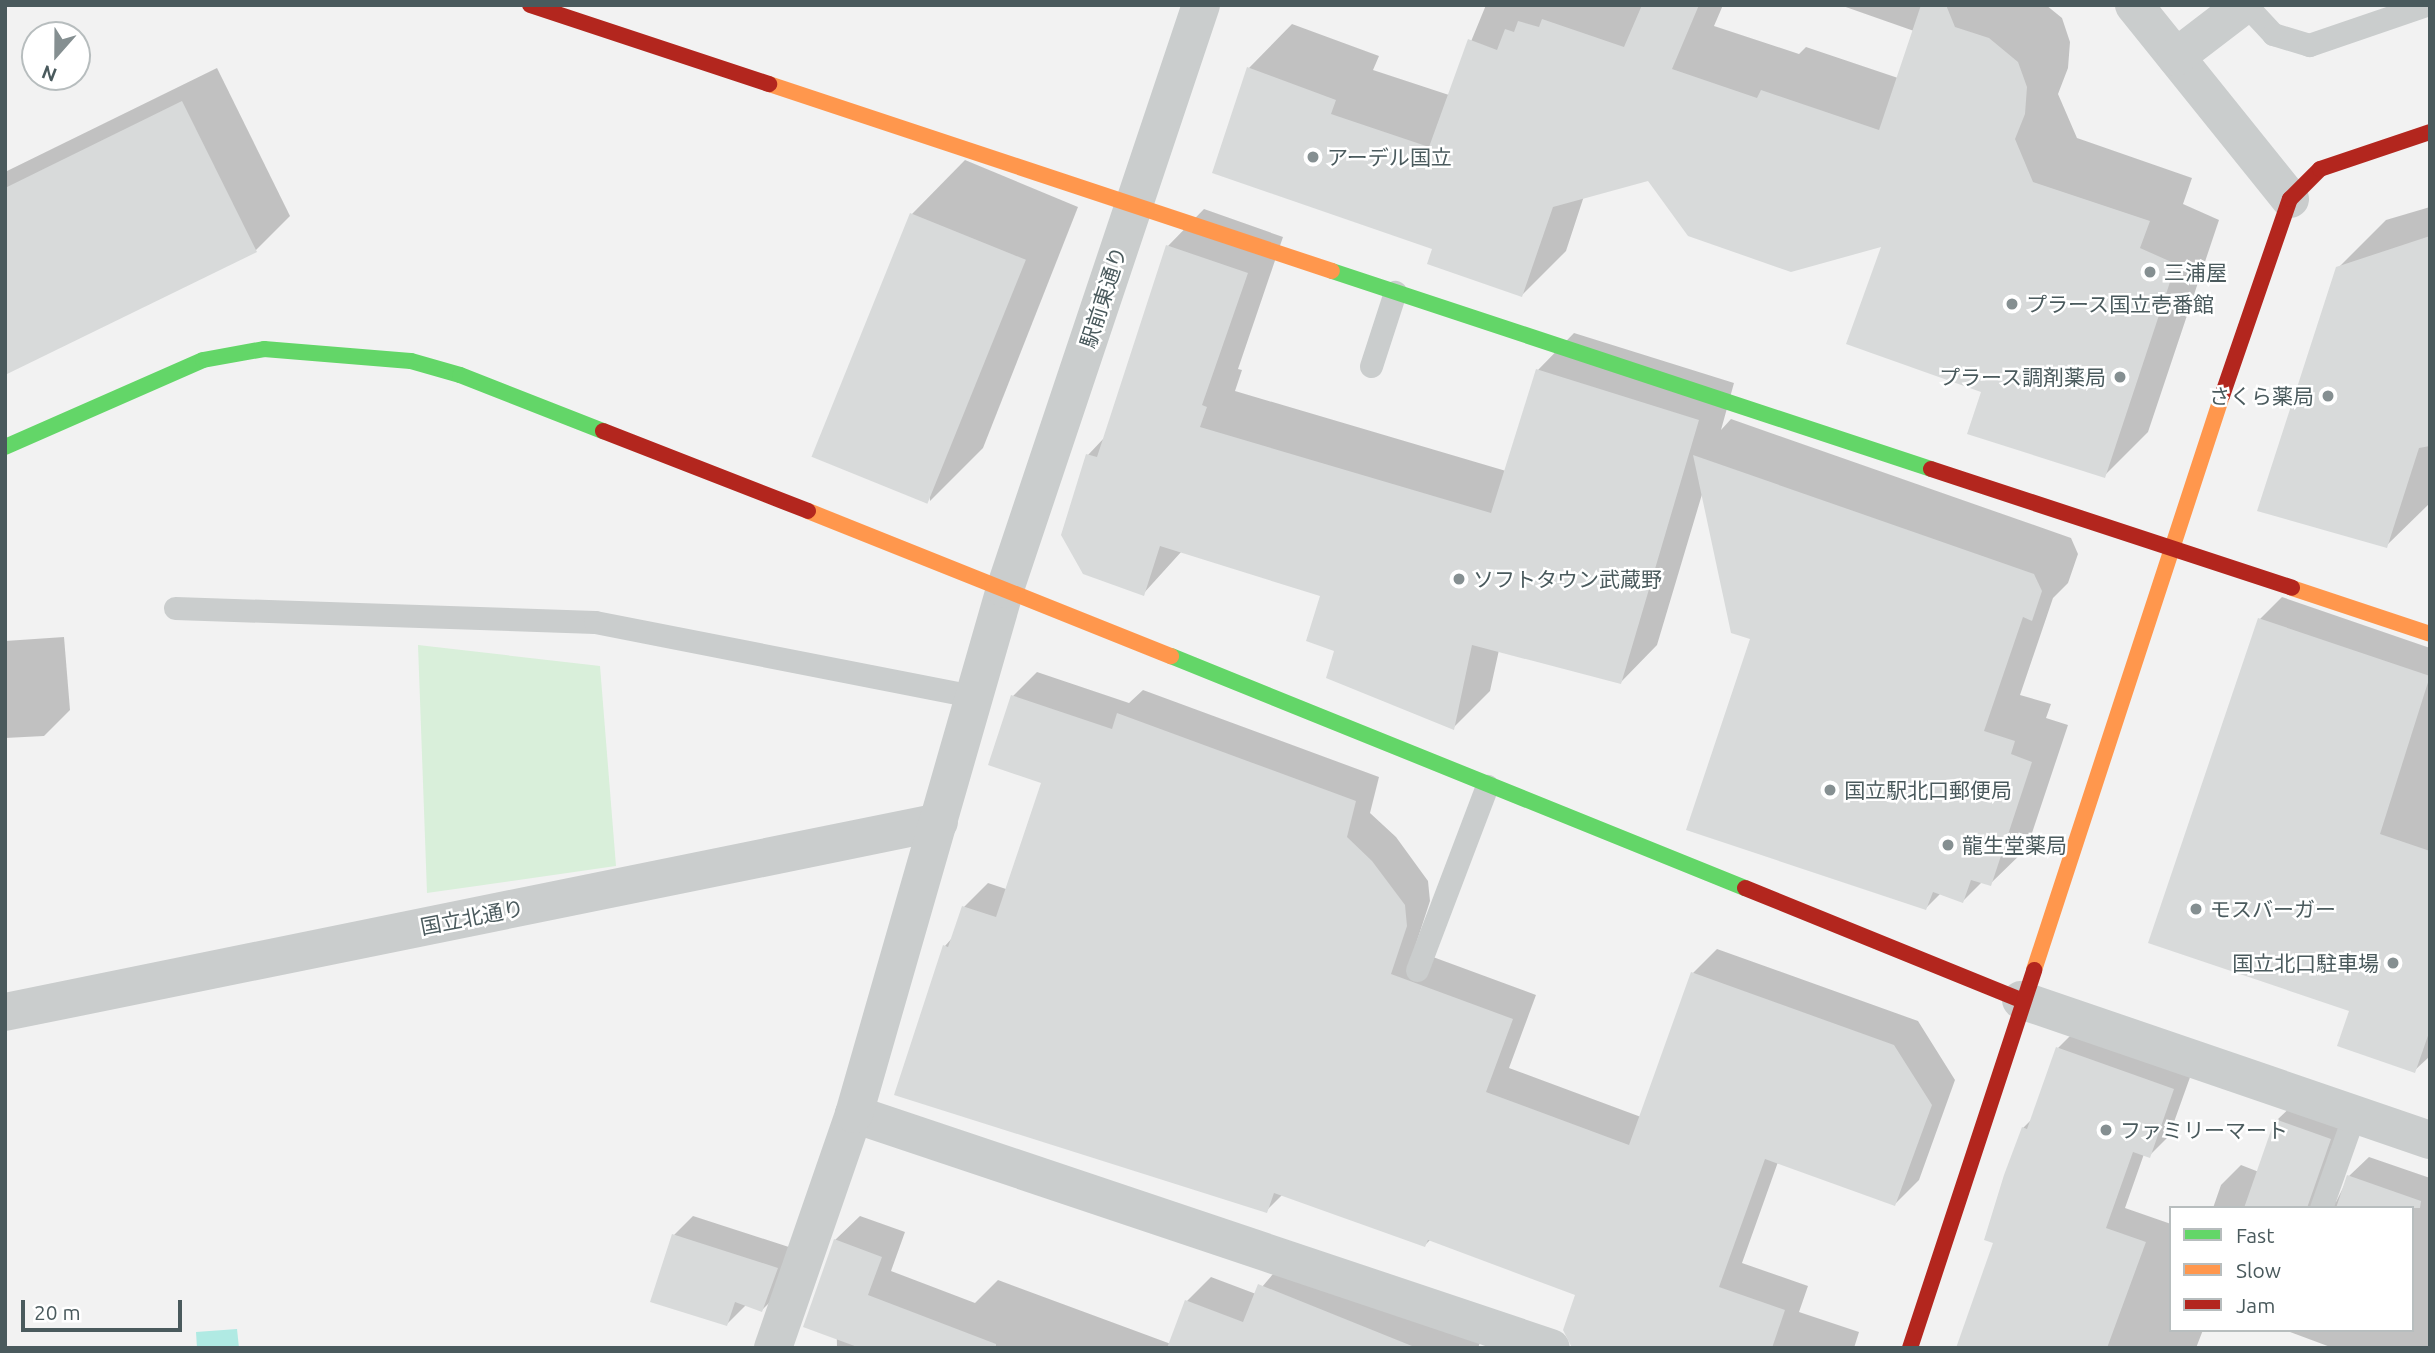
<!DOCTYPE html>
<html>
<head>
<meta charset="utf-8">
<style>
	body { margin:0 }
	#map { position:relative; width:2435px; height:1353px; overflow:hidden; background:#f2f2f2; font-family:Ubuntu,"Noto Sans JP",sans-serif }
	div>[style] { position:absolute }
	.green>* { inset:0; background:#d9efda }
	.water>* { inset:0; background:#b0eae3 }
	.shadow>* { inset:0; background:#0003 }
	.building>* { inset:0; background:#d8dada; transform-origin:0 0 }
	.lane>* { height:23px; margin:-11.5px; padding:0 11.5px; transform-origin:11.5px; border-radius:11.5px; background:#cacdcd }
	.street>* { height:38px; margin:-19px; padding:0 19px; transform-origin:19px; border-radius:19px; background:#cacdcd }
	.fast>* { height:16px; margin:-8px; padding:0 8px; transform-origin:8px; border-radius:8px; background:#63d668 }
	.slow>* { height:16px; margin:-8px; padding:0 8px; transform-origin:8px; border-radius:8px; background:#ff974d }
	.jam>* { height:16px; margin:-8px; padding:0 8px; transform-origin:8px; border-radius:8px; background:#b3261e }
	.dots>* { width:19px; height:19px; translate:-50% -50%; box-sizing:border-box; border:4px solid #fff; border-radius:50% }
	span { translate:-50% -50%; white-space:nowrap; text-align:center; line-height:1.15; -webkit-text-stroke:5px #fff; paint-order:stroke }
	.poi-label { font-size:21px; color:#4a5a5d }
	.left { translate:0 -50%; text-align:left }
	.right { translate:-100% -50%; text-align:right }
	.street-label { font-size:21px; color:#4a5a5d }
	.frame { position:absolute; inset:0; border:7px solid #4a5a5d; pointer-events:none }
	.legend { position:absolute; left:2169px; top:1206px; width:245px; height:126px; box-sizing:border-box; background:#fff; border:2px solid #b7bdbe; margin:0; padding:9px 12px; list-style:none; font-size:21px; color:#4a5a5d }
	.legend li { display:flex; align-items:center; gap:14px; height:35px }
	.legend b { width:35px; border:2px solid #b7bdbe }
	.north { position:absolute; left:21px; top:21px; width:70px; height:70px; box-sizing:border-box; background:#fff; border:2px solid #b7bdbe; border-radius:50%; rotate:201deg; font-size:19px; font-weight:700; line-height:28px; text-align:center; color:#4a5a5d }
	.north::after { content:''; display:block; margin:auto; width:24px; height:32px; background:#858f91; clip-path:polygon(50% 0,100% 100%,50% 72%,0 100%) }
	.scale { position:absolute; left:21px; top:1300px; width:161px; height:32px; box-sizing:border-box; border:4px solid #4a5a5d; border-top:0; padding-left:9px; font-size:21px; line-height:24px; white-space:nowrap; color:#4a5a5d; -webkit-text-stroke:5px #fff; paint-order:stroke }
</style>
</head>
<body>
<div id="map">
	<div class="green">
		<div style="clip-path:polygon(418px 645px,600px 666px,616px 866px,427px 893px)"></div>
	</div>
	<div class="water">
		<div style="clip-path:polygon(237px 1329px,239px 1348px,197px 1348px,196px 1332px)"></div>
	</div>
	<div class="shadow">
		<div style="clip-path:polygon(1486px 5px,1723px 5px,1714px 26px,1799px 54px,1806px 47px,1898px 78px,1914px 31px,1840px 5px,2046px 5px,2062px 18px,2070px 42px,2068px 68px,2058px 94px,2077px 138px,2192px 178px,2183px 204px,2219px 220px,2148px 432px,2104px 476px,1983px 391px,1884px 245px,1648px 179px,1584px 196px,1566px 251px,1522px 295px,1434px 248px,1249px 68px,1292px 24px,1379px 56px,1373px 70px,1449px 95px)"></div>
		<div style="clip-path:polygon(217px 68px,290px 216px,256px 250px,5px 373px,5px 172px)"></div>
		<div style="clip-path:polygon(965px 160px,1078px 207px,983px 448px,930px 501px,912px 214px)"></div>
		<div style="clip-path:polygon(2430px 207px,2430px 503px,2386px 546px,2338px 268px,2386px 220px)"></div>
		<div style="clip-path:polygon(1204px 209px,1283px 237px,1238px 369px,1242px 370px,1235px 391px,1506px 471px,1538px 370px,1574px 333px,1734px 383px,1721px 430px,1731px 419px,2071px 538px,2078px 554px,2068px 583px,2053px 598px,2020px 695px,2051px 704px,2046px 718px,2068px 725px,2027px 848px,1990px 884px,1982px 882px,1963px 901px,1941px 893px,1926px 908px,1752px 638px,1703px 491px,1657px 645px,1621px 682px,1499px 650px,1490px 691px,1453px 728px,1336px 650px,1322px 594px,1182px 551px,1143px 594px,1088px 455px,1105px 437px,1168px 246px)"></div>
		<div style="clip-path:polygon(2282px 597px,2430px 648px,2430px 1056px,2414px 1071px,2351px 1010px,2260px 619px)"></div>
		<div style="clip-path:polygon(64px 637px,70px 710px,44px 736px,5px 738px,5px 641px)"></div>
		<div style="clip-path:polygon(1037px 672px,1129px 703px,1143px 690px,1379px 777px,1370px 813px,1396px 837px,1428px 881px,1430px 901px,1414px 950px,1536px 995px,1509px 1068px,1641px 1117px,1693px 973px,1717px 949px,1918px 1021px,1955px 1080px,1919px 1180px,1895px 1204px,1778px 1162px,1742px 1263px,1808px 1286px,1799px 1312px,1859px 1332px,1854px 1348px,1613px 1348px,1578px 1294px,1431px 1239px,1425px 1245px,1283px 1194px,1266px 1211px,945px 946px,953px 937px,964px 907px,988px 883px,1006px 889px,1043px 782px,1013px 696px)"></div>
		<div style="clip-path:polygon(2078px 1028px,2193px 1069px,2169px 1136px,2149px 1156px,2144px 1154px,2125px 1208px,2171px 1224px,2171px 1330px,2203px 1330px,2196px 1348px,1958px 1348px,1995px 1242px,2023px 1128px,2032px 1119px,2058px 1048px)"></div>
		<div style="clip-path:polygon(2297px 1101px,2349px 1119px,2327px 1183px,2336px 1202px,2349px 1176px,2369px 1157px,2430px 1178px,2430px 1348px,2333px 1348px,2285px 1330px,2412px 1330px,2412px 1208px,2213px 1208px,2221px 1185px,2241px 1165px,2259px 1172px,2277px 1120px)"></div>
		<div style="clip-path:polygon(693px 1216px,795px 1249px,781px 1291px,762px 1310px,746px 1305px,727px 1324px,674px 1235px)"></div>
		<div style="clip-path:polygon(860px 1216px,905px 1232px,891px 1271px,975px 1303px,998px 1280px,1171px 1344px,1187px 1301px,1211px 1277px,1256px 1294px,1284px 1261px,1483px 1334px,1478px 1348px,837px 1348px,835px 1240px)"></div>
	</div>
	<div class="building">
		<div style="clip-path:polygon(1642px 5px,1699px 5px,1672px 69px,1757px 98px,1761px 90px,1879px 130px,1921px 5px,1946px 5px,1955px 27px,1989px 38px,2018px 62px,2027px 87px,2025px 114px,2015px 139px,2033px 182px,2150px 221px,2140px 248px,2176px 264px,2105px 478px,1967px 434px,1981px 392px,1846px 344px,1881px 247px,1791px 272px,1688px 236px,1648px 181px,1553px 207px,1522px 297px,1427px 264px,1432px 249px,1212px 173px,1247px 67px,1336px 100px,1331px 114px,1429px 147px,1468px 39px,1497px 50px,1505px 29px,1514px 32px,1518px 21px,1539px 27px,1542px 19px,1624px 47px)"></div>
		<div style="clip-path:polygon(182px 101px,257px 252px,5px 375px,5px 188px)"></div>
		<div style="left:910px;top:213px;width:125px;height:263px;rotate:22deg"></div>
		<div style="clip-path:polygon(2430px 236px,2430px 446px,2419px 448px,2387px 548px,2257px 511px,2336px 267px)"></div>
		<div style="clip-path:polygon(1166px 245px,1248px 273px,1202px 405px,1207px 407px,1200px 427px,1491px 513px,1536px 369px,1699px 420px,1621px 684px,1472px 645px,1454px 730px,1326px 678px,1334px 651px,1306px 641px,1320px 596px,1160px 546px,1144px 596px,1083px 574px,1061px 535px,1086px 454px,1097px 457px)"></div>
		<div style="clip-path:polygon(1693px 455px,2034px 574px,2042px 591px,2032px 621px,2023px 617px,1984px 731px,2015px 741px,2011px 754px,2032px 762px,1991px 886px,1971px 880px,1963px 903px,1933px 892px,1926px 910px,1686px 830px,1750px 639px,1731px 633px)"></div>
		<div style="clip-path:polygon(2258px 618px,2430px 676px,2380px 834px,2430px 851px,2430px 1030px,2415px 1073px,2337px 1046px,2349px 1011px,2148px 943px)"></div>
		<div style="clip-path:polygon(1011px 695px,1112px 729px,1117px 713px,1356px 801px,1347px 837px,1372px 861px,1405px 905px,1407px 926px,1391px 974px,1513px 1019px,1486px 1092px,1629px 1145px,1691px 972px,1894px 1045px,1932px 1105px,1895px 1206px,1765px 1159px,1719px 1287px,1785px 1310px,1772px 1348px,1572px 1348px,1563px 1330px,1575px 1295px,1428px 1240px,1425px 1247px,1274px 1193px,1267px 1213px,894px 1095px,943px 945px,948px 947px,962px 906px,996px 917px,1041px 783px,988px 765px)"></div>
		<div style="clip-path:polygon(2056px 1047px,2174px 1089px,2150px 1158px,2133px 1152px,2106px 1228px,2146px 1242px,2107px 1348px,1956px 1348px,1993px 1243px,1984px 1240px,2004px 1175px,2022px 1127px,2027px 1129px)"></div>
		<div style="clip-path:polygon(2275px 1119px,2331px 1139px,2307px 1208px,2244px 1208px)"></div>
		<div style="clip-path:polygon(2347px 1175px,2421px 1201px,2420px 1208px,2336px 1208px)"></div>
		<div style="clip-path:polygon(672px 1234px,778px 1268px,762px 1312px,735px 1302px,727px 1326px,650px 1302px)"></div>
		<div style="clip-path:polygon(834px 1239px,882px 1257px,868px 1295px,996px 1344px,996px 1348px,860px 1348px,803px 1327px)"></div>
		<div style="clip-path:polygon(1258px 1284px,1412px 1346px,1412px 1348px,1167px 1348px,1185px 1300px,1243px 1322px)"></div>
	</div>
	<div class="lane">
		<div style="left:2246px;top:5px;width:40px;rotate:47deg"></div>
		<div style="left:2273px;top:34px;width:38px;rotate:17deg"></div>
		<div style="left:2309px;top:45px;width:124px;rotate:-18.9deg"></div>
		<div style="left:1371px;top:366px;width:78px;rotate:-72deg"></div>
		<div style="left:175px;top:608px;width:420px;rotate:1.9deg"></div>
		<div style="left:595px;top:622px;width:389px;rotate:11.1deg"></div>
		<div style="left:1417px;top:970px;width:197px;rotate:-69.2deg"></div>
		<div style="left:2321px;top:1208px;width:99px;rotate:-70.5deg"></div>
	</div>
	<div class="street">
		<div style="left:2134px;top:5px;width:249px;rotate:51.2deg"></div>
		<div style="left:2176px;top:57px;width:86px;rotate:-37.4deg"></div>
		<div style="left:2021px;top:1000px;width:432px;rotate:18.9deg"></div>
		<div style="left:5px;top:1012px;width:953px;rotate:-11.5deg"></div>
		<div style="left:854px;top:1114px;width:735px;rotate:18.56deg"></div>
		<div style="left:773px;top:1348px;width:248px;rotate:-70.9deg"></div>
		<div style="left:854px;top:1114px;width:546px;rotate:-73.95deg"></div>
		<div style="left:1005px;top:589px;width:616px;rotate:-71.45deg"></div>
	</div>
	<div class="fast">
		<div style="left:1332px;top:271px;width:631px;rotate:18.29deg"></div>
		<div style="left:5px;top:447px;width:216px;rotate:-23.7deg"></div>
		<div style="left:203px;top:360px;width:62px;rotate:-10.2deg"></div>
		<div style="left:264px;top:349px;width:147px;rotate:4.7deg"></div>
		<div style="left:411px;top:361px;width:51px;rotate:15.9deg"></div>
		<div style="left:460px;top:375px;width:154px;rotate:21.4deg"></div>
		<div style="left:1171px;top:656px;width:619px;rotate:22.01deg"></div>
	</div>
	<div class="slow">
		<div style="left:769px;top:84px;width:593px;rotate:18.37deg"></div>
		<div style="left:808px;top:511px;width:391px;rotate:21.8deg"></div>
		<div style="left:2292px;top:588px;width:145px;rotate:18.4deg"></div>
		<div style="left:2034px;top:970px;width:604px;rotate:-71.87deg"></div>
	</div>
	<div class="jam">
		<div style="left:530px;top:5px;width:252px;rotate:18.3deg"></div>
		<div style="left:2222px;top:396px;width:208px;rotate:-71deg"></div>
		<div style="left:2290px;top:199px;width:42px;rotate:-45deg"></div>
		<div style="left:2320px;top:169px;width:116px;rotate:-18.6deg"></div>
		<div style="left:603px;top:431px;width:220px;rotate:21.3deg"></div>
		<div style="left:1931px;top:469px;width:380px;rotate:18.2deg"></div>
		<div style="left:1745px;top:888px;width:298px;rotate:22.1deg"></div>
		<div style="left:1910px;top:1348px;width:398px;rotate:-71.8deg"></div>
	</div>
	<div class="dots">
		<div style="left:1313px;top:157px;background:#858f91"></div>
		<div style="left:2150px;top:272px;background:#858f91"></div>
		<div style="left:2012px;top:304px;background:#858f91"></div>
		<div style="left:2120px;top:377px;background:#858f91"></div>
		<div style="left:2328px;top:396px;background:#858f91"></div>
		<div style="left:1459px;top:579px;background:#858f91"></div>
		<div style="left:1830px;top:790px;background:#858f91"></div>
		<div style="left:1948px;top:845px;background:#858f91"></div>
		<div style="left:2196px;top:909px;background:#858f91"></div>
		<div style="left:2393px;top:963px;background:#858f91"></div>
		<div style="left:2106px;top:1130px;background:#858f91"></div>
	</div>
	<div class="poi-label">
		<span class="left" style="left:1327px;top:157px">アーデル国立</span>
		<span class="left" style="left:2164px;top:272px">三浦屋</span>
		<span class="left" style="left:2026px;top:304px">プラース国立壱番館</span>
		<span class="right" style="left:2106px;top:377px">プラース調剤薬局</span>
		<span class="right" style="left:2314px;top:396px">さくら薬局</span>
		<span class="left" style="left:1473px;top:579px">ソフトタウン武蔵野</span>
		<span class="left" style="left:1844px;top:790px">国立駅北口郵便局</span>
		<span class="left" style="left:1962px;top:845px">龍生堂薬局</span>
		<span class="left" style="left:2210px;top:909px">モスバーガー</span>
		<span class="right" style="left:2379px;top:963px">国立北口駐車場</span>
		<span class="left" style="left:2120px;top:1130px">ファミリーマート</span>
	</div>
	<div class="street-label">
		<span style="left:1103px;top:297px;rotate:-72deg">駅前東通り</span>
		<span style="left:472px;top:917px;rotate:-11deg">国立北通り</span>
	</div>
	<div class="frame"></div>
	<ul class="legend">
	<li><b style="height:9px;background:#63d668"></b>Fast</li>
	<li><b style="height:9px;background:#ff974d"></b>Slow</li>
	<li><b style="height:9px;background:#b3261e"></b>Jam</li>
	</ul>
	<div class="north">N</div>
	<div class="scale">20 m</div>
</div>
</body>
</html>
